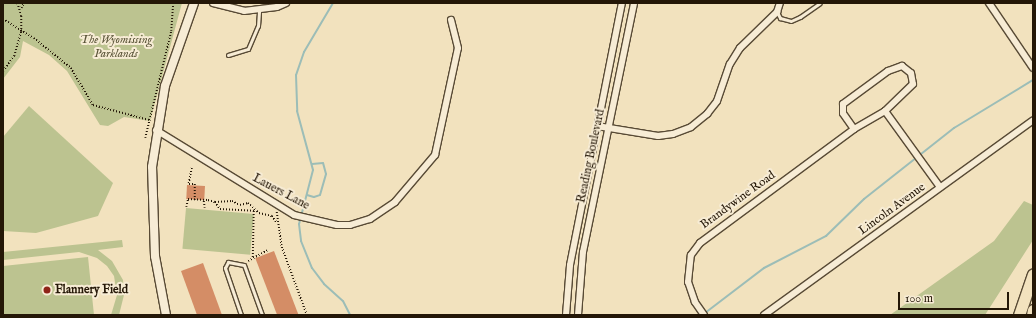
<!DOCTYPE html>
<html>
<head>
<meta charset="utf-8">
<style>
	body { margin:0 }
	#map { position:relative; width:1036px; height:318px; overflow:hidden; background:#f2e2be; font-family:"IM FELL English",serif }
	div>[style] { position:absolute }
	.green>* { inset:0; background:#bcc390; transform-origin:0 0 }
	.stream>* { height:2px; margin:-1px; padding:0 1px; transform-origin:1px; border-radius:1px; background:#9cbdb7 }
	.building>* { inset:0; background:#d48d66; transform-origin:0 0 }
	.path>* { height:1.5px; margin-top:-0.75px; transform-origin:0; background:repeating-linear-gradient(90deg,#241707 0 1px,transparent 0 3px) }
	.roads { filter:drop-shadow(1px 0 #584a35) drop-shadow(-1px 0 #584a35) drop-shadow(0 1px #584a35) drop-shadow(0 -1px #584a35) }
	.lane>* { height:3px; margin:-1.5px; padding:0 1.5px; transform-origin:1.5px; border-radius:1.5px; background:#f7ecd5 }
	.street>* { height:6px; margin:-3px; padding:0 3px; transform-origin:3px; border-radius:3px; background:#f7ecd5 }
	.secondary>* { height:8px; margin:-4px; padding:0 4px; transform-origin:4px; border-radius:4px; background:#f7ecd5 }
	.highway>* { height:11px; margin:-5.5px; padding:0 5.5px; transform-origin:5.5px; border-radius:5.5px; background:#f2e2be }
	.dots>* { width:11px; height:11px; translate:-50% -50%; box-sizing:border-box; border:2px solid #f7ecd5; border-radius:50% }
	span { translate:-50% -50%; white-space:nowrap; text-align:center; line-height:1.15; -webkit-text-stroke:4px #f7ecd5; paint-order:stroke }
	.park-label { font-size:12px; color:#595337; font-style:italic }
	.street-label { font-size:12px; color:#241707 }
	.poi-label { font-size:12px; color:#241707; font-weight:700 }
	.left { translate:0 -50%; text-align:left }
	.frame { position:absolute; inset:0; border:4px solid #241707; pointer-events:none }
	.scale { position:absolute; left:898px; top:292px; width:111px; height:18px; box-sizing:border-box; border:2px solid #241707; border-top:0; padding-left:5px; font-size:12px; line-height:14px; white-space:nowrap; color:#241707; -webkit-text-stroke:3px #f7ecd5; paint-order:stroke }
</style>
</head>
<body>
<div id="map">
	<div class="green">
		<div style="clip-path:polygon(3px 3px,182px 3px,150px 121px,124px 117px,108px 126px,100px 125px,67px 71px,49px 55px,23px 41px,20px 57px,3px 79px)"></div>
		<div style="clip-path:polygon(29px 106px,113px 183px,98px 216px,36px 233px,3px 231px,3px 137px)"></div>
		<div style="clip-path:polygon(1024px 201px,1033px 205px,1033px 240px,985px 315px,890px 315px,994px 241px)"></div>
		<div style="left:186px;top:208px;width:68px;height:41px;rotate:5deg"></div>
		<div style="clip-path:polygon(122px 240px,123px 247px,98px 250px,112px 261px,123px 280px,124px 295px,119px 315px,111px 315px,117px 295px,114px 276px,107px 266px,97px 258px,79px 252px,3px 260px,3px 252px)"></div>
		<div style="clip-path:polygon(88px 257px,94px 315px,3px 315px,3px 266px)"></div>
	</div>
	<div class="stream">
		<div style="left:333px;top:3px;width:57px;rotate:120.6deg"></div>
		<div style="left:304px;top:52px;width:24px;rotate:109deg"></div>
		<div style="left:296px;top:75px;width:36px;rotate:88deg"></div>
		<div style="left:297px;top:111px;width:61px;rotate:74.8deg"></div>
		<div style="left:313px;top:170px;width:56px;rotate:104.5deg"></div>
		<div style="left:299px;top:224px;width:17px;rotate:83deg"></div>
		<div style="left:301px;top:241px;width:29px;rotate:68deg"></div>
		<div style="left:312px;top:268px;width:20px;rotate:53deg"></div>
		<div style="left:324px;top:284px;width:25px;rotate:42deg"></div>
		<div style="left:343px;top:301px;width:16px;rotate:63deg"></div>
		<div style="left:307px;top:195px;width:7px;rotate:16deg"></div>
		<div style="left:314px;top:197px;width:6px;rotate:-18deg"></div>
		<div style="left:320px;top:195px;width:22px;rotate:-74deg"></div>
		<div style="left:326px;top:174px;width:11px;rotate:-105deg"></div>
		<div style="left:323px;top:163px;width:11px;rotate:175deg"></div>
		<div style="left:705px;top:313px;width:74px;rotate:-37.3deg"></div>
		<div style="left:764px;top:268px;width:70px;rotate:-27.3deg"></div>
		<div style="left:826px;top:236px;width:53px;rotate:-44.2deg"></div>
		<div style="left:864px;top:199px;width:115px;rotate:-38.3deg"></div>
		<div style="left:954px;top:128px;width:92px;rotate:-31.3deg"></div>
	</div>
	<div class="building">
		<div style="left:187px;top:185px;width:18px;height:14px;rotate:3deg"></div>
		<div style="left:274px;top:251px;width:68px;height:20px;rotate:69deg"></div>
		<div style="clip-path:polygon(203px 263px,222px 315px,197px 315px,181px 271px)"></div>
	</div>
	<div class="path">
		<div style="left:21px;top:8px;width:6px;rotate:-59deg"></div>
		<div style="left:3px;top:19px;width:36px;rotate:32deg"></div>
		<div style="left:34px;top:38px;width:48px;rotate:39deg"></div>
		<div style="left:71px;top:68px;width:43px;rotate:59.3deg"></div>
		<div style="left:93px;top:105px;width:58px;rotate:15deg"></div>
		<div style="left:3px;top:71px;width:19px;rotate:-54deg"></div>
		<div style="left:14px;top:56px;width:25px;rotate:-74deg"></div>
		<div style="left:21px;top:32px;width:16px;rotate:-90deg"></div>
		<div style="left:21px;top:16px;width:14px;rotate:-107deg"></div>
		<div style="left:145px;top:138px;width:110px;rotate:-76.3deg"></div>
		<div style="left:171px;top:31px;width:28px;rotate:-86deg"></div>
		<div style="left:192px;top:168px;width:16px;rotate:101deg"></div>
		<div style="left:189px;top:184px;width:6px"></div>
		<div style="left:195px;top:184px;width:16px;rotate:90deg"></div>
		<div style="left:204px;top:201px;width:7px;rotate:82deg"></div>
		<div style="left:215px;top:202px;width:17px;rotate:-3deg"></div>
		<div style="left:232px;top:201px;width:9px;rotate:27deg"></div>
		<div style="left:240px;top:205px;width:8px;rotate:-14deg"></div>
		<div style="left:248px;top:203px;width:15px;rotate:42deg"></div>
		<div style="left:259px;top:213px;width:13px;rotate:13deg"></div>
		<div style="left:272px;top:216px;width:9px;rotate:54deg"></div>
		<div style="left:186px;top:207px;width:8px;rotate:-76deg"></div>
		<div style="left:188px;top:199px;width:20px;rotate:3deg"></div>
		<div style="left:208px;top:200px;width:7px;rotate:16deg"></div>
		<div style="left:215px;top:202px;width:9px;rotate:54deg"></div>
		<div style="left:220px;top:209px;width:34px;rotate:3deg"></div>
		<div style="left:254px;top:211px;width:48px;rotate:91.2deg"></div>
		<div style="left:277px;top:212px;width:35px;rotate:82deg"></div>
		<div style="left:282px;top:247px;width:72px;rotate:69.8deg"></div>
		<div style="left:248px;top:261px;width:23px;rotate:-29deg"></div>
	</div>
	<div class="roads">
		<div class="lane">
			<div style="left:777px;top:12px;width:7px;rotate:63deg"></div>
			<div style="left:780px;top:18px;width:11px;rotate:15deg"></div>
			<div style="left:791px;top:21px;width:10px;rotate:-24deg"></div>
			<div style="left:800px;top:17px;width:24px;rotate:-35deg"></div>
			<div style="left:228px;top:55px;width:21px;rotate:-17deg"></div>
			<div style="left:248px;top:49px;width:25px;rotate:-67deg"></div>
			<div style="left:258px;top:26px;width:15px;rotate:-86deg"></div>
			<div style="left:241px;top:315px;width:50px;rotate:-108.8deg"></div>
			<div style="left:225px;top:268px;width:7px;rotate:-63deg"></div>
			<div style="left:228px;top:262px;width:16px;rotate:11deg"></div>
			<div style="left:244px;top:265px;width:53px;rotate:70.2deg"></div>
		</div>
		<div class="street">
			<div style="left:213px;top:3px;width:32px;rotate:14deg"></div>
			<div style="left:244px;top:11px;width:33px;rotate:-7deg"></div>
			<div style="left:277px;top:7px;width:10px;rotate:-24deg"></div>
			<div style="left:989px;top:3px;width:78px;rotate:55.9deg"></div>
			<div style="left:597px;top:126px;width:62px;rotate:9.3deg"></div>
			<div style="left:658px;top:136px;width:15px;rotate:-8deg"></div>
			<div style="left:673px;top:134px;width:19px;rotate:-21deg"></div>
			<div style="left:691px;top:127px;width:21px;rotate:-39deg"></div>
			<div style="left:707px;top:114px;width:16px;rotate:-52deg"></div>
			<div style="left:717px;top:101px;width:39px;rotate:-71deg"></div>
			<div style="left:730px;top:64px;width:19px;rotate:-58deg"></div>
			<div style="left:740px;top:48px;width:52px;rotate:-44.2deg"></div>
			<div style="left:777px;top:12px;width:9px;rotate:-72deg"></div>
			<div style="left:854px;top:129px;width:19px;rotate:-125deg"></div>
			<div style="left:843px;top:113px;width:9px;rotate:-90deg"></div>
			<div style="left:843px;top:104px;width:56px;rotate:-36.3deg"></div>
			<div style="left:888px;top:71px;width:15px;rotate:-20deg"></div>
			<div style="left:902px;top:66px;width:11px;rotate:38deg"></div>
			<div style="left:911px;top:73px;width:11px;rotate:80deg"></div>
			<div style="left:913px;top:84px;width:39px;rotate:136deg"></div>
			<div style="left:156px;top:130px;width:162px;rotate:31.6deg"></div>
			<div style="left:294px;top:215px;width:44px;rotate:13.1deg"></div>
			<div style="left:337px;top:225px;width:13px"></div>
			<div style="left:350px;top:225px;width:21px;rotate:-17deg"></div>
			<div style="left:370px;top:219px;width:30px;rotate:-34deg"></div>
			<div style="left:395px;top:202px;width:62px;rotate:-49.6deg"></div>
			<div style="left:435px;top:155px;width:109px;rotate:-77.9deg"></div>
			<div style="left:458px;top:48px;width:29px;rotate:-104deg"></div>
			<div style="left:566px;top:315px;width:50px;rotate:-85.4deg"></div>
			<div style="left:570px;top:265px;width:267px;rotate:-78.8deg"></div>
			<div style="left:578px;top:315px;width:63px;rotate:-85.5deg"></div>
			<div style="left:583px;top:252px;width:254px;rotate:-78.4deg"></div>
			<div style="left:704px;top:315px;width:16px;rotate:-125deg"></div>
			<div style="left:695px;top:302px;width:21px;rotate:-109deg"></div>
			<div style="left:688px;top:282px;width:27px;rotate:-84deg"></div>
			<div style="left:691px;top:255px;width:15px;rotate:-53deg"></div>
			<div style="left:700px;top:243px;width:192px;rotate:-36.5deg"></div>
			<div style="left:854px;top:129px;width:36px;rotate:-30deg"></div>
			<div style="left:885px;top:111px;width:94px;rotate:54.1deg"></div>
			<div style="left:764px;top:315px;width:332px;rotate:-35.9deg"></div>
		</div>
		<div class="secondary">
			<div style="left:166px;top:315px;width:60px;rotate:-100.6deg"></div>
			<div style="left:155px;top:256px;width:89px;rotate:-91.9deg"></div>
			<div style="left:152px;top:167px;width:82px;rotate:-80.9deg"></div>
			<div style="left:165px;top:86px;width:88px;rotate:-70.7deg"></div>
		</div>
		<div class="highway">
			<div style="left:1019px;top:315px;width:43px;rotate:-71.1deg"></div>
			<div style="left:1032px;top:315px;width:5px;rotate:-79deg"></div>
		</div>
	</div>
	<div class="dots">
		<div style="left:47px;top:290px;background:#8f2418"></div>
	</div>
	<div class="park-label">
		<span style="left:116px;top:47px">The Wyomissing<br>Parklands</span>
	</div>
	<div class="street-label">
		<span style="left:591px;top:156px;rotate:-78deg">Reading Boulevard</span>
		<span style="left:281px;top:192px;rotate:28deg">Lauers Lane</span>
		<span style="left:738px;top:200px;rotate:-36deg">Brandywine Road</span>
		<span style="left:892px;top:209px;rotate:-36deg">Lincoln Avenue</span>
	</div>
	<div class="poi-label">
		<span class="left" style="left:55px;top:290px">Flannery Field</span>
	</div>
	<div class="frame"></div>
	<div class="scale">100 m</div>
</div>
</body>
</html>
